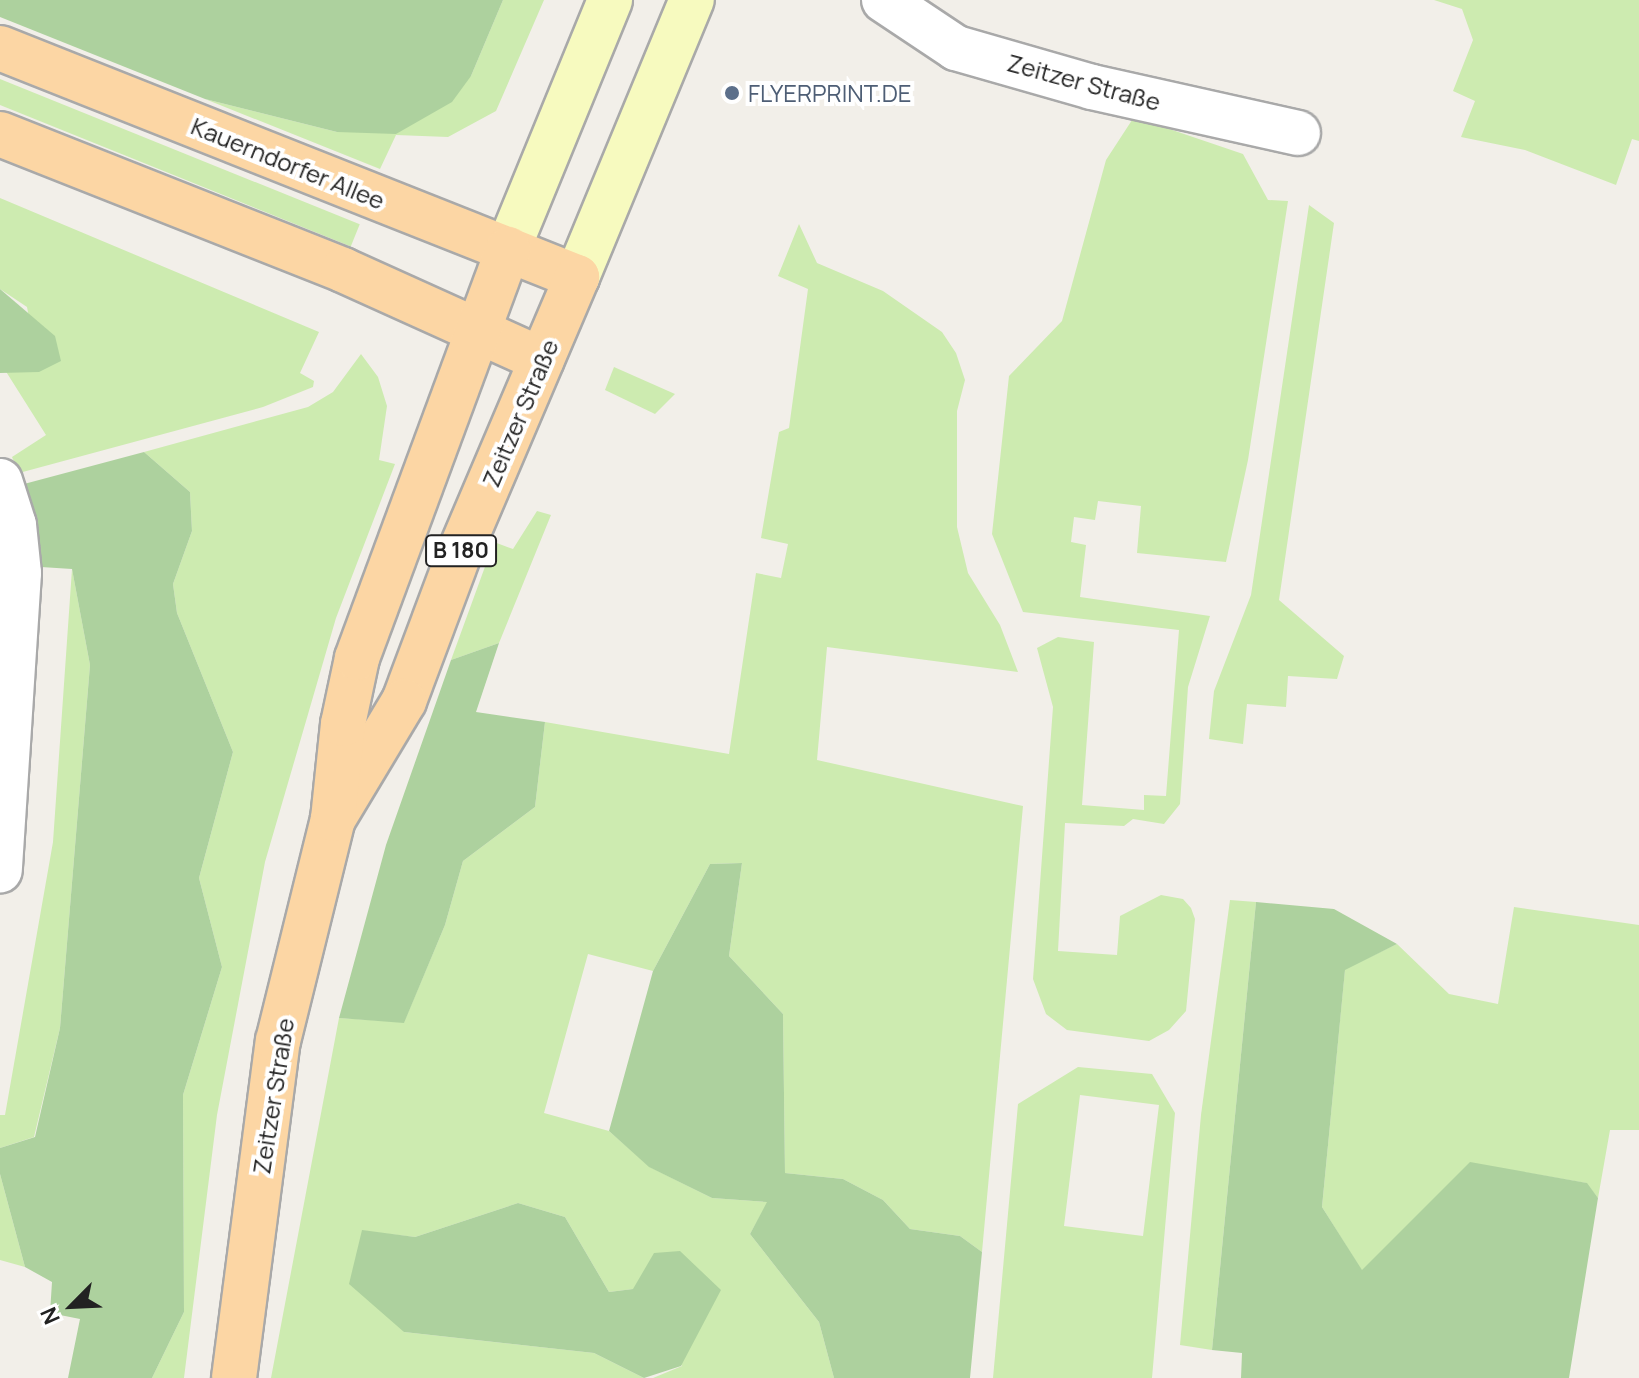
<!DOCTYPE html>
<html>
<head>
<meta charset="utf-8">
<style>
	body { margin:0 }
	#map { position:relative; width:1639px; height:1378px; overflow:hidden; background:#f2efe9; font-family:Manrope,sans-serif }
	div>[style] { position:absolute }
	.grass>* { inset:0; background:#cdebb0; transform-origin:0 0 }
	.forest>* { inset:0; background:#add19e }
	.roads { filter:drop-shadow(2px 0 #a9a9a9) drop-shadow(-2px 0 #a9a9a9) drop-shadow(0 2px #a9a9a9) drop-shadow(0 -2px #a9a9a9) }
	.street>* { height:44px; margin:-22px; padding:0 22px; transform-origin:22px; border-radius:22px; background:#fff }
	.secondary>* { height:44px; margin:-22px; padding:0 22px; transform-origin:22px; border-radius:22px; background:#f7fabf }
	.primary>* { height:44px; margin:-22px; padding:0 22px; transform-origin:22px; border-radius:22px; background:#fcd6a4 }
	.dots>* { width:22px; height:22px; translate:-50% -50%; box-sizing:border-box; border:4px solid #fff; border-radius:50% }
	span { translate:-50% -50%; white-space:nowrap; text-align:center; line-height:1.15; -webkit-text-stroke:8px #fff; paint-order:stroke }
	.shield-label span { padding:2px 6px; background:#fff; border:2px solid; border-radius:6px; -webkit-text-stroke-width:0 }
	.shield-label { font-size:22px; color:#222; font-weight:700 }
	.street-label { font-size:24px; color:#222 }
	.service-label { font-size:24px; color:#4e5e75 }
	.left { translate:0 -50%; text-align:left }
	.north { position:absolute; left:32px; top:1266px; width:80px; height:80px; -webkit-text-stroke:6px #fff; paint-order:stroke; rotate:246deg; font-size:22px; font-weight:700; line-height:32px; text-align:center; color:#222 }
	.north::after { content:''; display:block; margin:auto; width:28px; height:36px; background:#222; clip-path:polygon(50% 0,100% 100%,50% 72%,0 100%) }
</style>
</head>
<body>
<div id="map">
	<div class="grass">
		<div style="clip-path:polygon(503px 0,544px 0,496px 111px,448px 137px,396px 135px,380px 169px,205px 99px,337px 132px,471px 76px)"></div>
		<div style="clip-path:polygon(1434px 0,1639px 0,1639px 141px,1632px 139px,1616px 185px,1525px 150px,1461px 137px,1475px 101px,1453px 91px,1473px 40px,1462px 9px)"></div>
		<div style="left:0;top:79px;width:388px;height:24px;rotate:22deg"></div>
		<div style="clip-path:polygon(1134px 117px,1243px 154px,1268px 200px,1288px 201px,1248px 460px,1226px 562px,1137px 553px,1141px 506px,1098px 501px,1095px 520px,1074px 517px,1071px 542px,1086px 545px,1080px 597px,1210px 616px,1188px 687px,1180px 804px,1164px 824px,1133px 819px,1124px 826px,1065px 823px,1058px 951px,1117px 955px,1120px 916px,1161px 895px,1183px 899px,1191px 908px,1195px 919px,1186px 1011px,1169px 1030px,1149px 1041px,1067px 1030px,1046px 1014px,1033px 979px,1053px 707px,1037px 648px,1058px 637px,1094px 642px,1082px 805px,1144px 810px,1144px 795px,1166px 796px,1179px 630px,1023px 612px,992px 534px,1009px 376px,1062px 321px,1106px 160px)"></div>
		<div style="clip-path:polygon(0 198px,319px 332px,300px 373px,314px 381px,313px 387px,263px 407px,19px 473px,12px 457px,46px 435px,5px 370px,39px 372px,27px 307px,0 289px)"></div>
		<div style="clip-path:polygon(1309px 205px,1334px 223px,1279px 600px,1344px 656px,1337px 679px,1288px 676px,1286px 707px,1247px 704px,1243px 744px,1209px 739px,1214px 691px,1251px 595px)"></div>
		<div style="clip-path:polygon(799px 224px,817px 263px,883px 291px,942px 332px,956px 353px,965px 380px,957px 411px,957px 527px,968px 573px,1000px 625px,1018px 672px,827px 647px,817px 760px,1023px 806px,982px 1252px,960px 1236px,910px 1229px,883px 1200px,843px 1179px,785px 1173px,783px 1014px,729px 956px,742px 863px,710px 864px,653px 971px,588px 954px,544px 1113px,609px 1131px,650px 1167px,712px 1198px,768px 1202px,750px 1234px,819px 1322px,834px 1378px,653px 1378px,682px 1366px,633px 1289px,609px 1292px,565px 1217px,518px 1203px,415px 1237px,362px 1231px,404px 1332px,594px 1353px,644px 1378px,271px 1378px,339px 1018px,404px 1022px,445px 925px,463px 861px,535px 807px,545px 722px,729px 754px,756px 573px,781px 578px,788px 544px,761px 538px,779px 432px,789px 428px,808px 289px,778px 276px)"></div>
		<div style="clip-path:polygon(361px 354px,378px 377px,387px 406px,379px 460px,395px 464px,336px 618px,265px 862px,217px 1115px,184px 1378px,152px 1378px,184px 1312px,183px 1095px,222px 967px,199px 878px,233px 752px,177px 613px,173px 584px,192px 531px,190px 492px,144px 452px,308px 407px,333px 392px)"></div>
		<div style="clip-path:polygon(614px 367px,675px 394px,655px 414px,605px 390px)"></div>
		<div style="clip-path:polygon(537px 511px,551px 515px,499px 643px,451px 660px,494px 542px,513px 549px)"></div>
		<div style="clip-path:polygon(72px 569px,90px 665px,60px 1028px,34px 1137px,0 1148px,0 1115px,5px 1115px,53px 842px)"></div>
		<div style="clip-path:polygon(1230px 900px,1256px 902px,1212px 1350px,1180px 1345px,1201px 1115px)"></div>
		<div style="clip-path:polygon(1514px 907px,1639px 925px,1639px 1130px,1610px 1130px,1598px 1198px,1586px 1183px,1470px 1163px,1362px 1271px,1322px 1207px,1345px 969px,1397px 944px,1449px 994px,1498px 1004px)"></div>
		<div style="clip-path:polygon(evenodd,1078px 1067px,1152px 1074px,1175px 1113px,1152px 1378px,993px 1378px,1018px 1104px,1078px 1067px,1080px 1095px,1159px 1105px,1143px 1236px,1064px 1226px,1080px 1095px)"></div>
		<div style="clip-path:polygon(0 1174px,25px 1267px,0 1260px)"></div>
	</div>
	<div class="forest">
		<div style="clip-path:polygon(0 0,503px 0,471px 76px,452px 102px,396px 134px,337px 132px,205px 99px,0 17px)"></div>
		<div style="clip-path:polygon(0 289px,55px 336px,61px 361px,39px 372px,0 373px)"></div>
		<div style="clip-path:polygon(144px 452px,190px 492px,192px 531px,173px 584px,177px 613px,233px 752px,199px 878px,222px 967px,183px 1095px,184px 1312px,152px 1378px,68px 1378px,80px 1319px,50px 1313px,52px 1282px,25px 1267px,0 1174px,0 1148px,35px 1137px,60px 1028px,90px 665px,72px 569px,41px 567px,24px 484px)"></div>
		<div style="clip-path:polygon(499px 643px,476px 712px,545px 722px,535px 807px,463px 861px,445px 925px,404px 1023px,339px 1018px,386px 845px,451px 660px)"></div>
		<div style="clip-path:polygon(742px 863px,729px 956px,783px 1014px,785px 1173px,843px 1179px,883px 1200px,910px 1229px,960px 1236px,982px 1252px,970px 1378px,834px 1378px,819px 1322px,750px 1234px,767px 1202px,712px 1198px,649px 1167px,609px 1131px,653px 971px,710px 864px)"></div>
		<div style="clip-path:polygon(1256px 902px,1334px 909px,1397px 944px,1345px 970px,1322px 1207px,1362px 1270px,1470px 1162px,1587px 1183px,1598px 1198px,1569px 1378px,1241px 1378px,1242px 1353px,1212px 1350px)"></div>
		<div style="clip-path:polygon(518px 1203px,565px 1217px,609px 1292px,633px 1289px,654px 1253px,680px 1251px,721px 1290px,681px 1366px,644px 1378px,594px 1353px,404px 1332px,349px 1284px,362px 1230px,415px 1237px)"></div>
	</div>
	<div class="roads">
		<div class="street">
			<div style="left:884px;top:0;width:87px;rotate:33.7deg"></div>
			<div style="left:956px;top:48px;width:141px;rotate:16deg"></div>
			<div style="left:1092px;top:87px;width:211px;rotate:12.6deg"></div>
			<div style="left:0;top:481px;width:46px;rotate:72.3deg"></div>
			<div style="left:14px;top:525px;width:48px;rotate:84.1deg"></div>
			<div style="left:19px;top:573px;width:298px;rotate:93.7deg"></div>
		</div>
		<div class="secondary">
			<div style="left:508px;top:249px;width:269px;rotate:-67.7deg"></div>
			<div style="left:577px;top:277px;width:300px;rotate:-67.5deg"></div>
		</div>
		<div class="primary">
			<div style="left:0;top:48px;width:621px;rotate:21.65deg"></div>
			<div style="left:577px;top:277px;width:301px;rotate:113.1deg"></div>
			<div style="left:459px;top:554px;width:157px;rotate:110.5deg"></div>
			<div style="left:404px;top:701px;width:138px;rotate:121deg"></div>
			<div style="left:0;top:134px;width:369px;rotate:21.6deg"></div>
			<div style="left:343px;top:270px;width:218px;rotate:24.3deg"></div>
			<div style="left:234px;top:1378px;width:340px;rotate:-82.6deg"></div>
			<div style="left:278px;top:1041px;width:229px;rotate:-76.1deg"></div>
			<div style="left:333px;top:819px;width:96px;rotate:-84deg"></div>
			<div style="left:343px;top:724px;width:67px;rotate:-78deg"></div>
			<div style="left:357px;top:658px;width:436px;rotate:-69.7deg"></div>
		</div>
	</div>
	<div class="dots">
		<div style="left:732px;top:93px;background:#5c6f8a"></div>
	</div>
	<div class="shield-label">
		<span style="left:461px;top:551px">B 180</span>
	</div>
	<div class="street-label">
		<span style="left:1084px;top:82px;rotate:15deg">Zeitzer Straße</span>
		<span style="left:288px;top:163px;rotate:22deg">Kauerndorfer Allee</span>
		<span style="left:520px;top:413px;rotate:-67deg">Zeitzer Straße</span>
		<span style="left:273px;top:1096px;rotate:-81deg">Zeitzer Straße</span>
	</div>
	<div class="service-label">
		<span class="left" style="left:748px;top:93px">FLYERPRINT.DE</span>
	</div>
	<div class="north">N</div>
</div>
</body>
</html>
